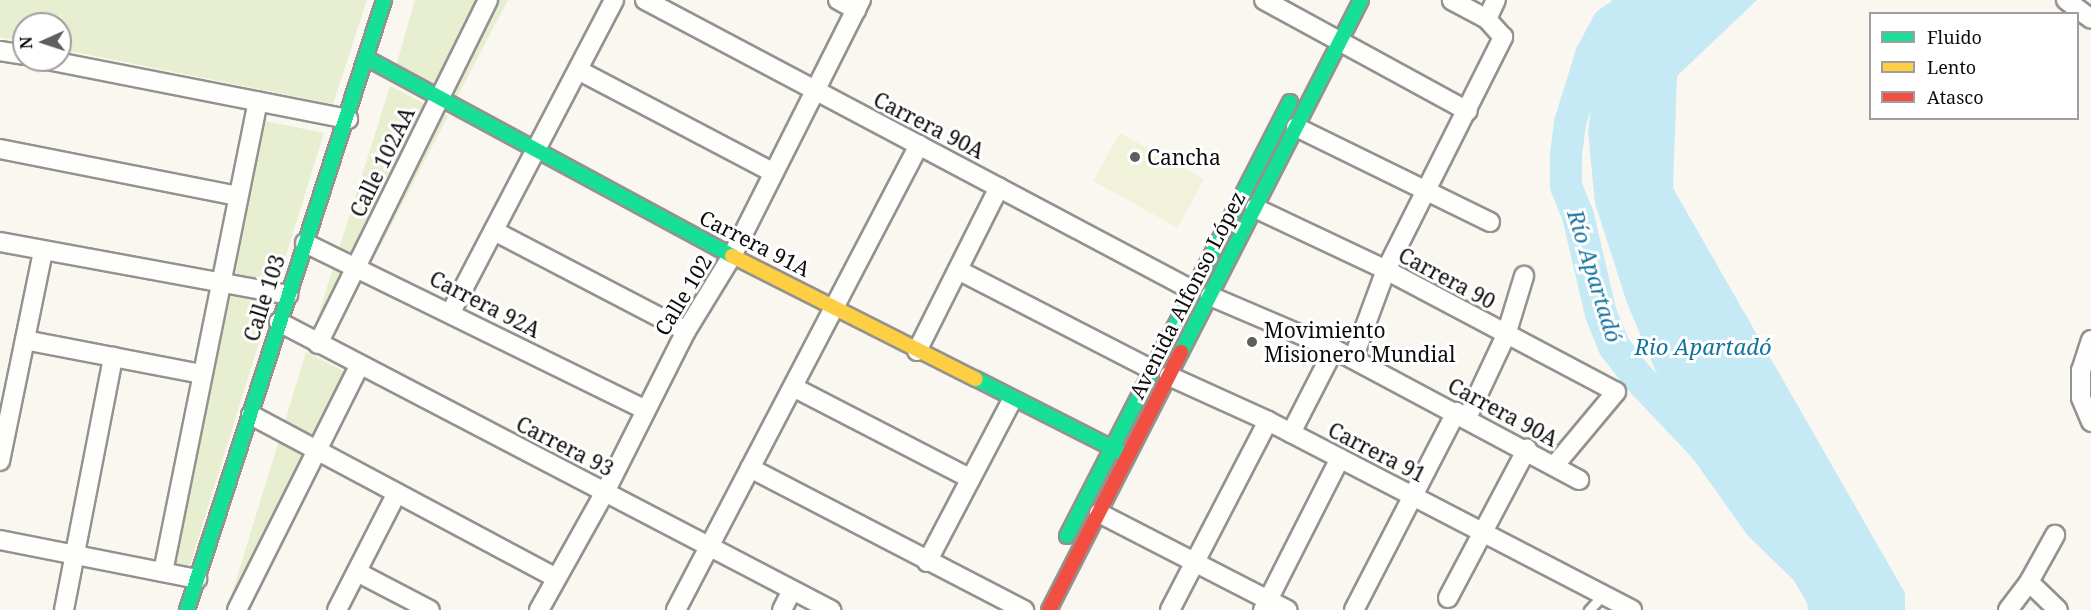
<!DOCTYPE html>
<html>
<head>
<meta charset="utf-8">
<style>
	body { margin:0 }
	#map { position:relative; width:2091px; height:610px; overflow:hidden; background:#faf7f0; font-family:"Noto Serif",serif }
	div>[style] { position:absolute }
	.green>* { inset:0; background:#e7efd0 }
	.pitch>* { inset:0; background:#f0f3d9; transform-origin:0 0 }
	.water>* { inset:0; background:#c6eaf5 }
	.river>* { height:32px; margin:-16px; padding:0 16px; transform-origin:16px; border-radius:16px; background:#c6eaf5 }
	.roads { filter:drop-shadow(2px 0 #93928f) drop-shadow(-2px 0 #93928f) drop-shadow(0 2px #93928f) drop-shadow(0 -2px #93928f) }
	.lane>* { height:9px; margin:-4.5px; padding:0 4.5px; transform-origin:4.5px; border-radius:4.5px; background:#fefefd }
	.street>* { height:18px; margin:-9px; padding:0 9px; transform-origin:9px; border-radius:9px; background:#fefefd }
	.fast>* { height:14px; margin:-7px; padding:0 7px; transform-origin:7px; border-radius:7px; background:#16e098 }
	.slow>* { height:14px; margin:-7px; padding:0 7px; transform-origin:7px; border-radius:7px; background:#ffcf43 }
	.jam>* { height:14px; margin:-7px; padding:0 7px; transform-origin:7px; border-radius:7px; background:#f24e42 }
	.dots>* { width:16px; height:16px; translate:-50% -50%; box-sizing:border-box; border:3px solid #fff; border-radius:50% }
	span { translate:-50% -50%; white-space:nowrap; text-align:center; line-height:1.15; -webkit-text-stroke:6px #fff; paint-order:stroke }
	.street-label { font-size:21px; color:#0c0c0c }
	.poi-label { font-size:21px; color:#0c0c0c }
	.left { translate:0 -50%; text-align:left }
	.water-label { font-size:22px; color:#15749f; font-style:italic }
	.legend { position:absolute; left:1869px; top:12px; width:210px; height:108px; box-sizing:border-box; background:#fff; border:2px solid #9e9e9e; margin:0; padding:8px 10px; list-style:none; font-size:18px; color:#0c0c0c }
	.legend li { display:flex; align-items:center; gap:12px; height:30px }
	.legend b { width:30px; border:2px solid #9e9e9e }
	.north { position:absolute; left:12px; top:12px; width:60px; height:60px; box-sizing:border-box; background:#fff; border:2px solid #9e9e9e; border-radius:50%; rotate:267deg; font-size:16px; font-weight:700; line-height:24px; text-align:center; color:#0c0c0c }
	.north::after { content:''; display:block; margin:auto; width:21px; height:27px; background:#5f5e5c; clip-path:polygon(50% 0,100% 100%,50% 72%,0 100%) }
</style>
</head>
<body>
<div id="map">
	<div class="green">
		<div style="clip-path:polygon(0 0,367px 0,333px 104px,60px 49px,60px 24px,24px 24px,24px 42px,0 37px)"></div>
		<div style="clip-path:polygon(415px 0,508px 0,456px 99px,396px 66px)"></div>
		<div style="clip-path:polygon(390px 86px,448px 116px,331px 341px,313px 332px)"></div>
		<div style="clip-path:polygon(265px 121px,324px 133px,189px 568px,170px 564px)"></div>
		<div style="clip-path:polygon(306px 352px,346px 372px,314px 437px,285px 421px)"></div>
		<div style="clip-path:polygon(279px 440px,307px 454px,237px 604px,230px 600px)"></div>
	</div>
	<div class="pitch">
		<div style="left:1120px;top:133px;width:96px;height:55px;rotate:29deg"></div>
	</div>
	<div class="water">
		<div style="clip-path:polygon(1618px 0,1757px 0,1677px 76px,1673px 188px,1905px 593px,1905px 610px,1819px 610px,1807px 571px,1722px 471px,1656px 372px,1627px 303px,1595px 203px,1588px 132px,1596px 65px)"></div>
	</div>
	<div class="river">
		<div style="left:1640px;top:0;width:39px;rotate:144deg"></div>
		<div style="left:1608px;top:23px;width:36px;rotate:118deg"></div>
		<div style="left:1591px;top:55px;width:71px;rotate:107.2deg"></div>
		<div style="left:1570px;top:123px;width:31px;rotate:97deg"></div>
		<div style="left:1566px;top:154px;width:32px;rotate:90deg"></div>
		<div style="left:1566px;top:186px;width:32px;rotate:68deg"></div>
		<div style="left:1578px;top:216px;width:101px;rotate:76.8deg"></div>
		<div style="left:1601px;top:314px;width:35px;rotate:68deg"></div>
		<div style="left:1614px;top:346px;width:34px;rotate:53deg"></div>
		<div style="left:1634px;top:373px;width:103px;rotate:46.6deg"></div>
		<div style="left:1705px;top:448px;width:95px;rotate:54.5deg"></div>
		<div style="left:1760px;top:525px;width:66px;rotate:44.4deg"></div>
		<div style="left:1807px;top:571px;width:32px;rotate:60deg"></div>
		<div style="left:1823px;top:599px;width:11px;rotate:85deg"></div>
	</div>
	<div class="roads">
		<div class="lane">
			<div style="left:1589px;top:610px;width:21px;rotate:-47deg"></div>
		</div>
		<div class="street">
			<div style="left:645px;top:0;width:619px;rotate:27.93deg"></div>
			<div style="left:838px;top:0;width:21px;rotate:29deg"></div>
			<div style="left:1264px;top:0;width:232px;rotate:28.6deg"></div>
			<div style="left:2066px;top:0;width:31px;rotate:37deg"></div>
			<div style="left:1487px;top:19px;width:21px;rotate:-65deg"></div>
			<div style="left:0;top:51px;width:24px;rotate:9deg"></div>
			<div style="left:47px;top:60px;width:307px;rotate:11.1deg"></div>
			<div style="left:578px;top:70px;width:221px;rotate:27.7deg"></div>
			<div style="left:1296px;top:127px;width:216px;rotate:26.1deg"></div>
			<div style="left:0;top:149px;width:243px;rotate:11.2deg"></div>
			<div style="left:1255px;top:208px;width:145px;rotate:25.3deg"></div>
			<div style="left:1386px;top:270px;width:260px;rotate:27.9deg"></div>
			<div style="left:1616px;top:392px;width:95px;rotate:129.9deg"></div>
			<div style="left:494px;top:231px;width:216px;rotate:27.5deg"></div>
			<div style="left:0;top:242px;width:293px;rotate:10.4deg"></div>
			<div style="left:305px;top:243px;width:377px;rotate:26.1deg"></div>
			<div style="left:958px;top:270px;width:217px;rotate:27.2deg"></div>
			<div style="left:1210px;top:296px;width:135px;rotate:23.1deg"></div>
			<div style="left:1334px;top:349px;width:278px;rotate:28.1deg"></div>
			<div style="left:451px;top:312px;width:352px;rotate:-62.4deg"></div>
			<div style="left:279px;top:322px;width:623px;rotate:27.55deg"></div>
			<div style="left:25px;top:340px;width:180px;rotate:10.9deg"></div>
			<div style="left:2091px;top:340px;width:32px;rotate:108deg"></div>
			<div style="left:2081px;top:370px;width:28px;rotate:90deg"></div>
			<div style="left:2081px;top:398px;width:26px;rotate:67deg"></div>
			<div style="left:318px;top:344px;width:384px;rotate:-63.7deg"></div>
			<div style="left:917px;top:351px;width:183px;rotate:-63.4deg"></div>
			<div style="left:1353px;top:359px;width:95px;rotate:-69.7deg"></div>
			<div style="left:1386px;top:270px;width:261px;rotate:-63.3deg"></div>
			<div style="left:1503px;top:37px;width:24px;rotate:-132deg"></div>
			<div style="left:1487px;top:19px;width:40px;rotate:-152deg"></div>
			<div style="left:1169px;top:376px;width:109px;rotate:24.4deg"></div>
			<div style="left:1268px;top:421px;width:410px;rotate:27.4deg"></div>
			<div style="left:793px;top:387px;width:200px;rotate:27.3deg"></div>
			<div style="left:251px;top:415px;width:346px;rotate:28.1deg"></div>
			<div style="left:1467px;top:418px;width:92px;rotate:-64.8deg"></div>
			<div style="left:1506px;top:335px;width:62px;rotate:-73deg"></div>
			<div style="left:1291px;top:433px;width:94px;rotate:-62.9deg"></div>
			<div style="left:0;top:461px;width:214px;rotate:-78.4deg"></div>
			<div style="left:750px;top:468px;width:309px;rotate:27.4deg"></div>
			<div style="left:1099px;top:513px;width:212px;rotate:27.2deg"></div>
			<div style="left:0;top:540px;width:201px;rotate:11.2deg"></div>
			<div style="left:927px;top:562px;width:183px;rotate:-62.3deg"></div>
			<div style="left:163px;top:572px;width:480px;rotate:-78.6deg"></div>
			<div style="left:357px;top:572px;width:82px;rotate:27.5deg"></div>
			<div style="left:2029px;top:582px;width:40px;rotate:44deg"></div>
			<div style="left:1448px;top:598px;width:169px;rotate:-62.1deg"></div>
			<div style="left:64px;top:610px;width:258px;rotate:-79deg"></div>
			<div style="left:237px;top:610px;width:273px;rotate:-63.4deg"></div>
			<div style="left:337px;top:610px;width:131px;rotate:-62.9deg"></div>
			<div style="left:539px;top:610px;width:135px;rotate:-60.8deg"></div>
			<div style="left:605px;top:492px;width:180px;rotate:-63.3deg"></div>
			<div style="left:686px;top:331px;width:88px;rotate:-58.5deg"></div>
			<div style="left:732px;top:256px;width:287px;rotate:-63.3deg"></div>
			<div style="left:676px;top:610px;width:525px;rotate:-62.41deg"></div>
			<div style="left:782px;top:610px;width:22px;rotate:-63deg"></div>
			<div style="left:1170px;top:610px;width:213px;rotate:-62.6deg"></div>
			<div style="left:1263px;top:610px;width:170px;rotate:-63.1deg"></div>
			<div style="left:1354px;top:610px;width:223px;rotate:-62.7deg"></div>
			<div style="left:2008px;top:610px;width:35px;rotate:-53deg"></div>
			<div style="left:2029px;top:582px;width:54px;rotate:-61deg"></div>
		</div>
		<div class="fast">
			<div style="left:368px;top:59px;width:414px;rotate:28.4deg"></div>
			<div style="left:1181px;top:352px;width:395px;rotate:-62.9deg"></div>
			<div style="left:976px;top:379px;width:170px;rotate:26.9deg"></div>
			<div style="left:1067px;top:536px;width:488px;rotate:-62.8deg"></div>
			<div style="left:187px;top:610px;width:641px;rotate:-72.1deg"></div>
		</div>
		<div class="slow">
			<div style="left:732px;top:256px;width:273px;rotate:26.8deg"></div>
		</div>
		<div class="jam">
			<div style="left:1049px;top:610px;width:290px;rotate:-62.9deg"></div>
		</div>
	</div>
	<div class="dots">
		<div style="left:1135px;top:157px;background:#5f5e5c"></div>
		<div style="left:1252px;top:342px;background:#5f5e5c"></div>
	</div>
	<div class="street-label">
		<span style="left:929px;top:125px;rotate:27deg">Carrera 90A</span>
		<span style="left:382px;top:162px;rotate:-64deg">Calle 102AA</span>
		<span style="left:755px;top:243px;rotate:27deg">Carrera 91A</span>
		<span style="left:1447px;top:278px;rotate:28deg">Carrera 90</span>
		<span style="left:683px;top:295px;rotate:-59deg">Calle 102</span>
		<span style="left:1187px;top:295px;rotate:-63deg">Avenida Alfonso López</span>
		<span style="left:264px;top:298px;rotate:-72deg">Calle 103</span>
		<span style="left:485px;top:304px;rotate:27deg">Carrera 92A</span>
		<span style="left:1503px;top:412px;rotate:28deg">Carrera 90A</span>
		<span style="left:565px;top:446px;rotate:27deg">Carrera 93</span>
		<span style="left:1377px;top:452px;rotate:27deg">Carrera 91</span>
	</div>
	<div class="poi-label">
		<span class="left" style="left:1147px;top:157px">Cancha</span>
		<span class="left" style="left:1264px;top:342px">Movimiento<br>Misionero Mundial</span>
	</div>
	<div class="water-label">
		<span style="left:1595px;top:276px;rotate:73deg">Río Apartadó</span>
		<span style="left:1703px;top:347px">Rio Apartadó</span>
	</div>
	<ul class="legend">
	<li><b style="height:8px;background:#16e098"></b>Fluido</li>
	<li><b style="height:8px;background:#ffcf43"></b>Lento</li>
	<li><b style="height:8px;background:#f24e42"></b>Atasco</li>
	</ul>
	<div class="north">N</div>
</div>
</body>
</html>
